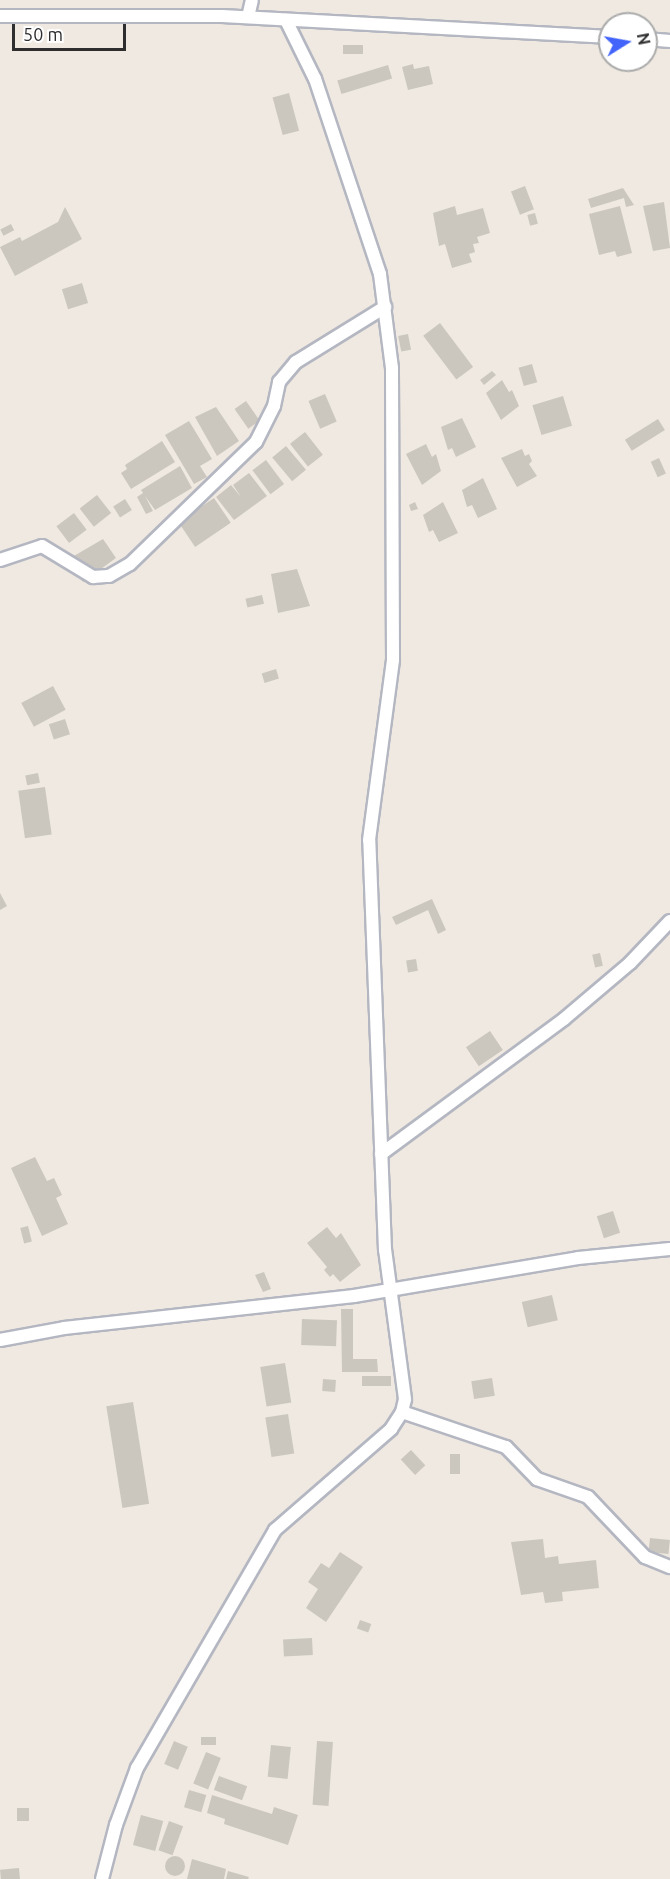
<!DOCTYPE html>
<html>
<head>
<meta charset="utf-8">
<style>
	body { margin:0 }
	#map { position:relative; width:670px; height:1879px; overflow:hidden; background:#efe9e1; font-family:Ubuntu,sans-serif }
	div>[style] { position:absolute }
	.building>* { inset:0; background:#cbc7bf; transform-origin:0 0 }
	.round { border-radius:50% }
	.roads { filter:drop-shadow(2px 0 #b4b7c1) drop-shadow(-2px 0 #b4b7c1) drop-shadow(0 2px #b4b7c1) drop-shadow(0 -2px #b4b7c1) }
	.minor>* { height:12px; margin:-6px; padding:0 6px; transform-origin:6px; border-radius:6px; background:#fff }
	span { translate:-50% -50%; white-space:nowrap; text-align:center; line-height:1.15; -webkit-text-stroke:4.5px #fff; paint-order:stroke }
	.north { position:absolute; left:598px; top:12px; width:60px; height:60px; box-sizing:border-box; background:#fff; border:2px solid #ababab; border-radius:50%; rotate:79deg; font-size:16px; font-weight:700; line-height:24px; text-align:center; color:#2e2e2e }
	.north::after { content:''; display:block; margin:auto; width:21px; height:27px; background:#4264fb; clip-path:polygon(50% 0,100% 100%,50% 72%,0 100%) }
	.scale { position:absolute; left:12px; top:24px; width:114px; height:27px; box-sizing:border-box; border:3px solid #2e2e2e; border-top:0; padding-left:8px; font-size:18px; line-height:21px; white-space:nowrap; color:#2e2e2e; -webkit-text-stroke:4px #fff; paint-order:stroke }
</style>
</head>
<body>
<div id="map">
	<div class="building">
		<div style="left:363px;top:45px;width:9px;height:20px;rotate:90deg"></div>
		<div style="clip-path:polygon(413px 64px,414px 69px,429px 66px,433px 84px,408px 90px,402px 67px)"></div>
		<div style="left:388px;top:65px;width:14px;height:53px;rotate:73deg"></div>
		<div style="left:289px;top:93px;width:39px;height:17px;rotate:75deg"></div>
		<div style="left:525px;top:186px;width:25px;height:15px;rotate:69deg"></div>
		<div style="clip-path:polygon(623px 188px,634px 205px,626px 207px,624px 198px,591px 208px,588px 199px)"></div>
		<div style="clip-path:polygon(664px 202px,670px 248px,653px 251px,643px 206px)"></div>
		<div style="clip-path:polygon(455px 206px,457px 215px,483px 208px,490px 233px,477px 237px,479px 243px,473px 244px,475px 252px,469px 254px,472px 262px,452px 268px,445px 244px,439px 246px,433px 213px)"></div>
		<div style="clip-path:polygon(620px 206px,632px 253px,617px 257px,615px 251px,599px 255px,589px 214px)"></div>
		<div style="clip-path:polygon(65px 207px,82px 239px,15px 276px,0 247px,20px 237px,22px 241px,58px 222px)"></div>
		<div style="left:535px;top:213px;width:11px;height:8px;rotate:75deg"></div>
		<div style="left:11px;top:224px;width:7px;height:12px;rotate:63deg"></div>
		<div style="left:82px;top:283px;width:21px;height:21px;rotate:73deg"></div>
		<div style="left:440px;top:323px;width:55px;height:21px;rotate:53deg"></div>
		<div style="left:408px;top:334px;width:16px;height:10px;rotate:79deg"></div>
		<div style="left:532px;top:364px;width:19px;height:14px;rotate:74deg"></div>
		<div style="clip-path:polygon(492px 371px,496px 375px,484px 385px,480px 380px)"></div>
		<div style="clip-path:polygon(502px 380px,509px 392px,512px 390px,519px 406px,501px 420px,486px 393px)"></div>
		<div style="left:325px;top:394px;width:30px;height:18px;rotate:67deg"></div>
		<div style="left:563px;top:396px;width:31px;height:32px;rotate:73deg"></div>
		<div style="left:246px;top:401px;width:24px;height:14px;rotate:55deg"></div>
		<div style="clip-path:polygon(216px 407px,239px 441px,217px 456px,195px 417px)"></div>
		<div style="clip-path:polygon(462px 418px,476px 447px,456px 457px,452px 448px,448px 450px,441px 427px)"></div>
		<div style="left:658px;top:419px;width:13px;height:39px;rotate:58deg"></div>
		<div style="clip-path:polygon(189px 421px,212px 459px,200px 466px,207px 477px,194px 484px,165px 435px)"></div>
		<div style="left:305px;top:432px;width:29px;height:19px;rotate:52deg"></div>
		<div style="clip-path:polygon(162px 441px,175px 462px,131px 489px,121px 473px,127px 469px,125px 465px)"></div>
		<div style="clip-path:polygon(426px 444px,432px 457px,436px 454px,441px 471px,422px 485px,406px 454px)"></div>
		<div style="left:286px;top:446px;width:31px;height:18px;rotate:50deg"></div>
		<div style="clip-path:polygon(522px 449px,525px 456px,529px 454px,532px 461px,529px 464px,537px 476px,517px 487px,501px 458px)"></div>
		<div style="left:659px;top:458px;width:17px;height:9px;rotate:66deg"></div>
		<div style="left:266px;top:460px;width:30px;height:17px;rotate:53deg"></div>
		<div style="clip-path:polygon(180px 466px,192px 488px,155px 510px,145px 496px,153px 511px,146px 514px,137px 497px,143px 493px,141px 490px)"></div>
		<div style="clip-path:polygon(249px 473px,267px 496px,234px 520px,216px 497px,231px 485px,241px 497px,233px 485px)"></div>
		<div style="clip-path:polygon(483px 478px,497px 509px,478px 518px,472px 505px,467px 507px,462px 490px)"></div>
		<div style="left:97px;top:495px;width:23px;height:22px;rotate:52deg"></div>
		<div style="left:214px;top:498px;width:30px;height:43px;rotate:56deg"></div>
		<div style="left:125px;top:499px;width:13px;height:14px;rotate:58deg"></div>
		<div style="clip-path:polygon(415px 502px,418px 509px,411px 511px,409px 505px)"></div>
		<div style="clip-path:polygon(443px 502px,458px 533px,439px 542px,433px 530px,429px 532px,423px 515px)"></div>
		<div style="left:74px;top:513px;width:21px;height:22px;rotate:53deg"></div>
		<div style="clip-path:polygon(103px 539px,116px 558px,83px 582px,67px 560px)"></div>
		<div style="clip-path:polygon(297px 569px,310px 606px,278px 613px,271px 574px)"></div>
		<div style="left:262px;top:595px;width:9px;height:17px;rotate:77deg"></div>
		<div style="left:276px;top:669px;width:10px;height:15px;rotate:73deg"></div>
		<div style="left:53px;top:686px;width:27px;height:36px;rotate:62deg"></div>
		<div style="left:65px;top:719px;width:16px;height:17px;rotate:72deg"></div>
		<div style="left:38px;top:773px;width:10px;height:13px;rotate:79deg"></div>
		<div style="left:45px;top:787px;width:48px;height:27px;rotate:82deg"></div>
		<div style="clip-path:polygon(0 893px,7px 906px,0 910px)"></div>
		<div style="clip-path:polygon(432px 899px,446px 930px,438px 934px,428px 910px,396px 925px,392px 917px)"></div>
		<div style="left:600px;top:953px;width:13px;height:8px;rotate:77deg"></div>
		<div style="left:416px;top:959px;width:12px;height:10px;rotate:81deg"></div>
		<div style="left:490px;top:1031px;width:23px;height:29px;rotate:56deg"></div>
		<div style="clip-path:polygon(35px 1157px,47px 1181px,54px 1178px,62px 1195px,56px 1198px,68px 1224px,42px 1236px,11px 1168px)"></div>
		<div style="left:613px;top:1211px;width:23px;height:17px;rotate:72deg"></div>
		<div style="left:28px;top:1226px;width:16px;height:8px;rotate:76deg"></div>
		<div style="clip-path:polygon(327px 1227px,336px 1238px,341px 1233px,361px 1265px,340px 1282px,333px 1274px,330px 1277px,324px 1270px,327px 1267px,307px 1243px)"></div>
		<div style="clip-path:polygon(264px 1272px,271px 1289px,263px 1292px,255px 1275px)"></div>
		<div style="left:552px;top:1295px;width:26px;height:31px;rotate:77deg"></div>
		<div style="clip-path:polygon(341px 1309px,353px 1309px,353px 1359px,377px 1359px,378px 1372px,342px 1372px)"></div>
		<div style="left:302px;top:1319px;width:35px;height:26px;rotate:2deg"></div>
		<div style="left:285px;top:1363px;width:40px;height:25px;rotate:81deg"></div>
		<div style="left:362px;top:1376px;width:29px;height:10px"></div>
		<div style="left:492px;top:1378px;width:18px;height:21px;rotate:81deg"></div>
		<div style="left:323px;top:1379px;width:13px;height:12px;rotate:4deg"></div>
		<div style="left:133px;top:1402px;width:103px;height:27px;rotate:81deg"></div>
		<div style="left:288px;top:1414px;width:40px;height:23px;rotate:81deg"></div>
		<div style="left:411px;top:1450px;width:21px;height:14px;rotate:47deg"></div>
		<div style="left:450px;top:1454px;width:10px;height:20px"></div>
		<div style="left:650px;top:1538px;width:20px;height:14px;rotate:6deg"></div>
		<div style="clip-path:polygon(543px 1539px,545px 1558px,558px 1556px,559px 1564px,596px 1560px,599px 1588px,562px 1592px,563px 1601px,545px 1603px,543px 1592px,521px 1595px,511px 1542px)"></div>
		<div style="clip-path:polygon(340px 1552px,363px 1567px,326px 1622px,306px 1608px,318px 1589px,308px 1582px,321px 1563px,329px 1568px)"></div>
		<div style="left:360px;top:1620px;width:12px;height:9px;rotate:20deg"></div>
		<div style="left:312px;top:1638px;width:17px;height:29px;rotate:87deg"></div>
		<div style="left:216px;top:1737px;width:8px;height:15px;rotate:90deg"></div>
		<div style="left:174px;top:1741px;width:15px;height:25px;rotate:23deg"></div>
		<div style="left:317px;top:1741px;width:16px;height:64px;rotate:4deg"></div>
		<div style="left:271px;top:1745px;width:20px;height:32px;rotate:6deg"></div>
		<div style="left:206px;top:1752px;width:16px;height:34px;rotate:22deg"></div>
		<div style="left:219px;top:1776px;width:30px;height:15px;rotate:20deg"></div>
		<div style="left:189px;top:1790px;width:18px;height:18px;rotate:16deg"></div>
		<div style="clip-path:polygon(212px 1795px,272px 1814px,274px 1807px,298px 1815px,288px 1845px,224px 1824px,225px 1819px,207px 1813px)"></div>
		<div style="left:29px;top:1808px;width:13px;height:12px;rotate:90deg"></div>
		<div style="left:141px;top:1815px;width:23px;height:31px;rotate:15deg"></div>
		<div style="left:169px;top:1821px;width:15px;height:31px;rotate:20deg"></div>
		<div class="round" style="left:165px;top:1856px;width:20px;height:20px"></div>
		<div style="clip-path:polygon(192px 1859px,226px 1869px,224px 1879px,187px 1879px)"></div>
		<div style="left:19px;top:1868px;width:11px;height:19px;rotate:85deg"></div>
		<div style="clip-path:polygon(228px 1871px,249px 1877px,248px 1879px,226px 1879px)"></div>
	</div>
	<div class="roads">
		<div class="minor">
			<div style="left:0;top:16px;width:222px"></div>
			<div style="left:222px;top:16px;width:389px;rotate:3.1deg"></div>
			<div style="left:248px;top:17px;width:17px;rotate:-77deg"></div>
			<div style="left:646px;top:39px;width:24px;rotate:5deg"></div>
			<div style="left:0;top:560px;width:44px;rotate:-18.4deg"></div>
			<div style="left:42px;top:546px;width:60px;rotate:31.3deg"></div>
			<div style="left:93px;top:577px;width:16px;rotate:-4deg"></div>
			<div style="left:109px;top:576px;width:24px;rotate:-30deg"></div>
			<div style="left:130px;top:564px;width:175px;rotate:-44.1deg"></div>
			<div style="left:256px;top:442px;width:40px;rotate:-63.4deg"></div>
			<div style="left:274px;top:406px;width:25px;rotate:-78deg"></div>
			<div style="left:279px;top:382px;width:26px;rotate:-50deg"></div>
			<div style="left:296px;top:362px;width:105px;rotate:-31.7deg"></div>
			<div style="left:381px;top:1154px;width:227px;rotate:-36.4deg"></div>
			<div style="left:564px;top:1019px;width:87px;rotate:-40.3deg"></div>
			<div style="left:630px;top:963px;width:58px;rotate:-46.4deg"></div>
			<div style="left:0;top:1340px;width:65px;rotate:-10.6deg"></div>
			<div style="left:64px;top:1328px;width:292px;rotate:-6.3deg"></div>
			<div style="left:354px;top:1296px;width:227px;rotate:-9.6deg"></div>
			<div style="left:578px;top:1258px;width:92px;rotate:-5.6deg"></div>
			<div style="left:402px;top:1412px;width:110px;rotate:18.6deg"></div>
			<div style="left:506px;top:1447px;width:45px;rotate:45.9deg"></div>
			<div style="left:537px;top:1479px;width:54px;rotate:19.4deg"></div>
			<div style="left:588px;top:1497px;width:83px;rotate:46.5deg"></div>
			<div style="left:645px;top:1557px;width:27px;rotate:22deg"></div>
			<div style="left:102px;top:1879px;width:56px;rotate:-75.5deg"></div>
			<div style="left:116px;top:1825px;width:61px;rotate:-69.8deg"></div>
			<div style="left:137px;top:1768px;width:275px;rotate:-59.9deg"></div>
			<div style="left:275px;top:1530px;width:154px;rotate:-41deg"></div>
			<div style="left:391px;top:1429px;width:20px;rotate:-57deg"></div>
			<div style="left:402px;top:1412px;width:13px;rotate:-77deg"></div>
			<div style="left:405px;top:1399px;width:150px;rotate:-97.6deg"></div>
			<div style="left:385px;top:1250px;width:410px;rotate:-92.2deg"></div>
			<div style="left:369px;top:840px;width:182px;rotate:-82.4deg"></div>
			<div style="left:393px;top:660px;width:292px;rotate:-90.2deg"></div>
			<div style="left:392px;top:368px;width:95px;rotate:-97.3deg"></div>
			<div style="left:380px;top:274px;width:206px;rotate:-108.4deg"></div>
			<div style="left:315px;top:79px;width:66px;rotate:-116.2deg"></div>
		</div>
	</div>
	<div class="north">N</div>
	<div class="scale">50 m</div>
</div>
</body>
</html>
